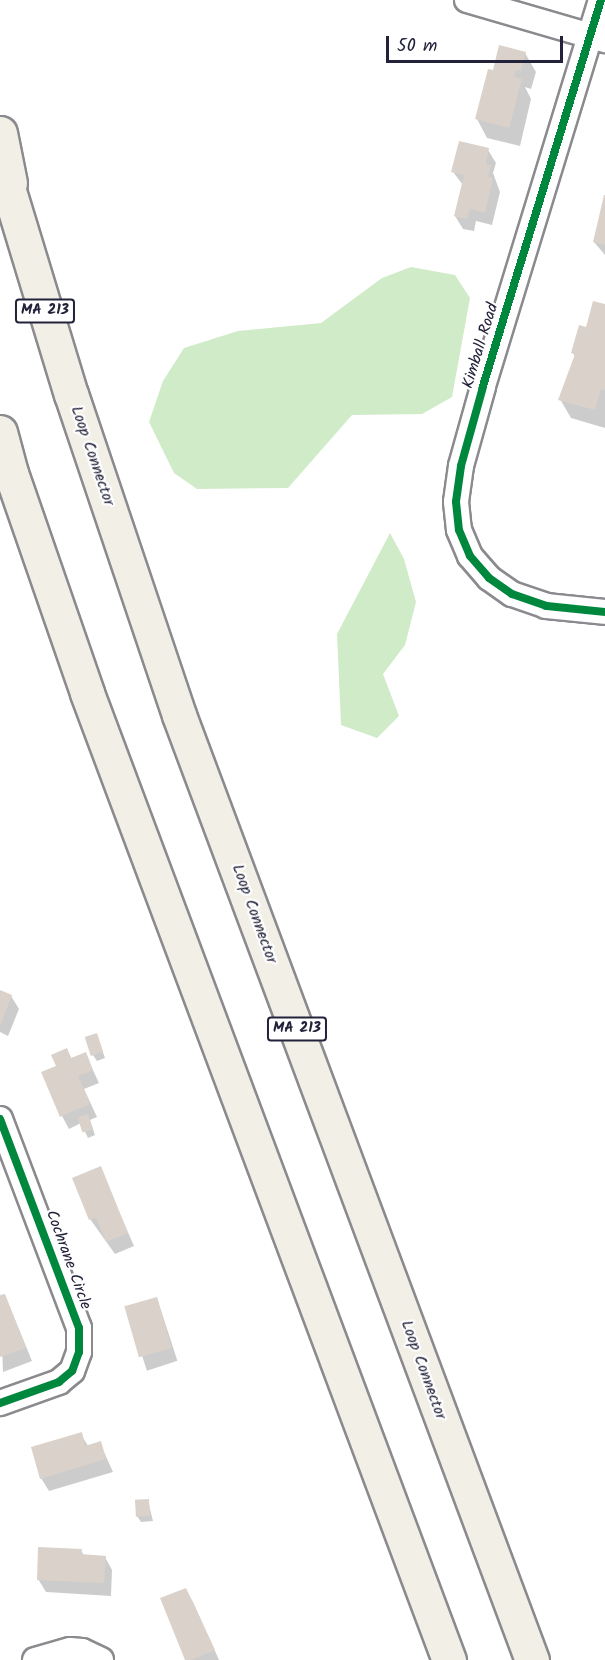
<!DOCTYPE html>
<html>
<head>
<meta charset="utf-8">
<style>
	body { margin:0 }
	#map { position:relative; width:605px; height:1660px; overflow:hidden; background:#fff; font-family:Kalam,sans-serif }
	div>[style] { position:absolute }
	.green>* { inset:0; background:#d0ebc8 }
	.shadow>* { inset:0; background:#0003; transform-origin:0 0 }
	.building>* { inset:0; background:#dad2ca; transform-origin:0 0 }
	.roads { filter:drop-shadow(2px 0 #8a8a8f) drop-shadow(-2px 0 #8a8a8f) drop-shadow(0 2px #8a8a8f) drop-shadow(0 -2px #8a8a8f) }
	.minor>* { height:24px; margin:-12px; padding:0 12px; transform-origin:12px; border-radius:12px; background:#fff }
	.highway>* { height:33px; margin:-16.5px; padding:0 16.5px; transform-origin:16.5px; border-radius:16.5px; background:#f2efe6 }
	.cycleway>* { height:8px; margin:-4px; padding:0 4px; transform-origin:4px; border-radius:4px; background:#00873e }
	span { translate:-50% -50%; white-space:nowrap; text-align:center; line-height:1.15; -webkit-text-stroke:4.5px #fff; paint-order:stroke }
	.shield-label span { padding:2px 4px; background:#fff; border:2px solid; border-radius:4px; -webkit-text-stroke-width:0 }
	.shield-label { font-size:15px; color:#22223b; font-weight:700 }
	.street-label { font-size:16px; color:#22223b }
	.scale { position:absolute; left:386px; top:36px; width:177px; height:27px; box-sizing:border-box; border:3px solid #22223b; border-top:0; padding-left:8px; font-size:18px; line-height:21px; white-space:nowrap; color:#22223b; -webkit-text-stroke:4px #fff; paint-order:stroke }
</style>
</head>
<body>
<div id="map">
	<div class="green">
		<div style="clip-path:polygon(411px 267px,455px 275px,470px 298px,452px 397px,422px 414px,352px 415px,288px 488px,197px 489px,174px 473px,149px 422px,163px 381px,184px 348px,238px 331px,321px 323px,382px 278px)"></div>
		<div style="clip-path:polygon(390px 533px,404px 559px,416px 602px,405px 645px,383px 674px,399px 716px,377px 738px,341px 725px,337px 634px)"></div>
	</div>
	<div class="shadow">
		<div style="clip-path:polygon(525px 53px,536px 72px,531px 89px,525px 87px,531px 99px,520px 146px,487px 138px,477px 119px,494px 72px)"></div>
		<div style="clip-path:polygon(488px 150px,496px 163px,493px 173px,500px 192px,492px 225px,476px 221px,474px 231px,463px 229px,455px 216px,463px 185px,453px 172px)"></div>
		<div style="clip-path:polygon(605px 200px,605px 255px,594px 242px)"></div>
		<div style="clip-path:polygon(605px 306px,605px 428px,571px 418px,560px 399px,575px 357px,573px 353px)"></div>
		<div style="clip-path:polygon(0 992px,11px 996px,19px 1009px,8px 1036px,0 1032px)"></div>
		<div style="clip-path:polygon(99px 1041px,105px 1058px,97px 1061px,93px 1055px)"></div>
		<div style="clip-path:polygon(67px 1050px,72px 1059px,85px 1053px,99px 1083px,84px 1089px,97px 1117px,90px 1120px,95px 1135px,88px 1138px,81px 1123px,69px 1129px,62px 1116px,58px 1067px)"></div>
		<div style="clip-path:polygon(100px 1168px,134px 1246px,115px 1254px,90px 1219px)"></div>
		<div style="clip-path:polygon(5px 1295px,32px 1361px,3px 1372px,0 1297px)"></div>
		<div style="left:157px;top:1298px;width:66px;height:32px;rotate:72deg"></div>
		<div style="clip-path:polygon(81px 1434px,88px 1446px,100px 1443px,113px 1472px,49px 1491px,41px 1478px)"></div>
		<div style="clip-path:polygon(148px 1501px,153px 1521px,141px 1522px,137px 1516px)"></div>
		<div style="clip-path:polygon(81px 1550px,84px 1556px,105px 1557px,112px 1570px,111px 1596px,46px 1592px,38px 1579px)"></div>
		<div style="clip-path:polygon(186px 1590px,193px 1602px,219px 1660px,186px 1660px)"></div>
	</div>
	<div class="building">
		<div style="clip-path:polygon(499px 45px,526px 52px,521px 71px,516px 70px,514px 77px,522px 79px,509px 128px,475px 119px,488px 69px,493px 70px)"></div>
		<div style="clip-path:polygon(459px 141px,489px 148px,486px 164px,491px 165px,488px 177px,493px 178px,485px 213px,470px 209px,467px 219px,454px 216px,464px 175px,451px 172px)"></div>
		<div style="clip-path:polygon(604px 195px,605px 195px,605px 245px,593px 242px)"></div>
		<div style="clip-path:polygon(593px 301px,605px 304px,605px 390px,601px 389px,595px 410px,558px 400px,575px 354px,571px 353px,579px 325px,586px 327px)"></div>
		<div style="clip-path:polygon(0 990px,12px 995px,0 1026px)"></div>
		<div style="left:97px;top:1033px;width:20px;height:13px;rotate:72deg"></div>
		<div style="clip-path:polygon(67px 1048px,71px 1058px,86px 1052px,93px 1070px,78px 1076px,90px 1104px,60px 1117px,41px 1072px,56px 1066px,51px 1055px)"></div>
		<div style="left:88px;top:1114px;width:16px;height:11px;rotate:72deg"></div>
		<div style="clip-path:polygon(101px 1166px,128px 1233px,106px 1242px,96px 1217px,89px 1220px,72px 1178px)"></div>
		<div style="clip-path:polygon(5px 1294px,26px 1348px,0 1357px,0 1295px)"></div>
		<div style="left:157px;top:1297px;width:53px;height:34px;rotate:74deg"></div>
		<div style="clip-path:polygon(82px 1432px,85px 1446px,101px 1441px,106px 1459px,40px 1479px,31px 1447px)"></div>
		<div style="left:149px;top:1499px;width:17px;height:14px;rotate:87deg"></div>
		<div style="clip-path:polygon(38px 1547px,82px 1549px,81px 1554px,106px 1556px,104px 1583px,37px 1580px)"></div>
		<div style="clip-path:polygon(186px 1588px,215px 1650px,191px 1660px,185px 1660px,160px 1598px)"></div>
	</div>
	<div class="roads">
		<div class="minor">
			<div style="left:467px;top:0;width:144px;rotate:16.2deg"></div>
			<div style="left:601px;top:0;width:405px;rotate:107deg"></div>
			<div style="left:483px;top:387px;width:82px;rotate:105.6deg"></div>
			<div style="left:461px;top:466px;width:36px;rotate:98deg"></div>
			<div style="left:456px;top:502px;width:28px;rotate:84deg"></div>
			<div style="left:459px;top:530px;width:28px;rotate:67deg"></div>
			<div style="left:470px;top:556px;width:29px;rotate:49deg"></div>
			<div style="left:489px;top:578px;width:28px;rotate:35deg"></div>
			<div style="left:512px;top:594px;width:36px;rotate:19deg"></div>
			<div style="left:546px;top:606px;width:59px;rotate:5.8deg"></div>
			<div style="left:0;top:1119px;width:223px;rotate:69.3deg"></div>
			<div style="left:79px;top:1328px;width:24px;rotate:90deg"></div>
			<div style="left:79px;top:1352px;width:20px;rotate:110deg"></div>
			<div style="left:72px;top:1371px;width:17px;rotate:140deg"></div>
			<div style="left:59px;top:1382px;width:63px;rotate:160.4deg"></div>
			<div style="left:35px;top:1660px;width:36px;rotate:-16deg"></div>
			<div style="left:70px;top:1650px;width:12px;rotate:5deg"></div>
			<div style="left:82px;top:1651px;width:21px;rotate:25deg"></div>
		</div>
		<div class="highway">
			<div style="left:0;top:133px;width:51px;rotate:78.7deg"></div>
			<div style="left:0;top:161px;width:244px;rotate:73.1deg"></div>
			<div style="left:71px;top:394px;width:339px;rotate:71.4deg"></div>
			<div style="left:179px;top:715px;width:1009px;rotate:69.52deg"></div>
			<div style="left:0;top:432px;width:42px;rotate:75deg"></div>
			<div style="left:11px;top:473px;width:233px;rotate:70.9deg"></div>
			<div style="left:87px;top:693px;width:1033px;rotate:69.48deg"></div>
		</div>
	</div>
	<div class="cycleway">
		<div style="left:601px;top:0;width:405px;rotate:107deg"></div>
		<div style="left:483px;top:387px;width:82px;rotate:105.6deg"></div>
		<div style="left:461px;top:466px;width:36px;rotate:98deg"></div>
		<div style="left:456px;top:502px;width:28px;rotate:84deg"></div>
		<div style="left:459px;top:530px;width:28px;rotate:67deg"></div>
		<div style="left:470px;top:556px;width:29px;rotate:49deg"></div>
		<div style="left:489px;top:578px;width:28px;rotate:35deg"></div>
		<div style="left:512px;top:594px;width:36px;rotate:19deg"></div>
		<div style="left:546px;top:606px;width:59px;rotate:5.8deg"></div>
		<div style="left:0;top:1119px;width:223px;rotate:69.3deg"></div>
		<div style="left:79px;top:1328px;width:24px;rotate:90deg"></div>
		<div style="left:79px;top:1352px;width:20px;rotate:110deg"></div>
		<div style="left:72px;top:1371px;width:17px;rotate:140deg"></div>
		<div style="left:59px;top:1382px;width:63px;rotate:160.4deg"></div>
	</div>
	<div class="shield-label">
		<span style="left:45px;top:311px">MA 213</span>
		<span style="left:297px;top:1029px">MA 213</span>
	</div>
	<div class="street-label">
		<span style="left:481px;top:346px;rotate:-73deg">Kimball Road</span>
		<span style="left:92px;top:456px;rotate:71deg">Loop Connector</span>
		<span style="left:254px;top:914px;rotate:70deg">Loop Connector</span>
		<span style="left:68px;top:1260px;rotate:70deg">Cochrane Circle</span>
		<span style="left:423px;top:1370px;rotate:70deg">Loop Connector</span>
	</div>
	<div class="scale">50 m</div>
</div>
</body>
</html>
